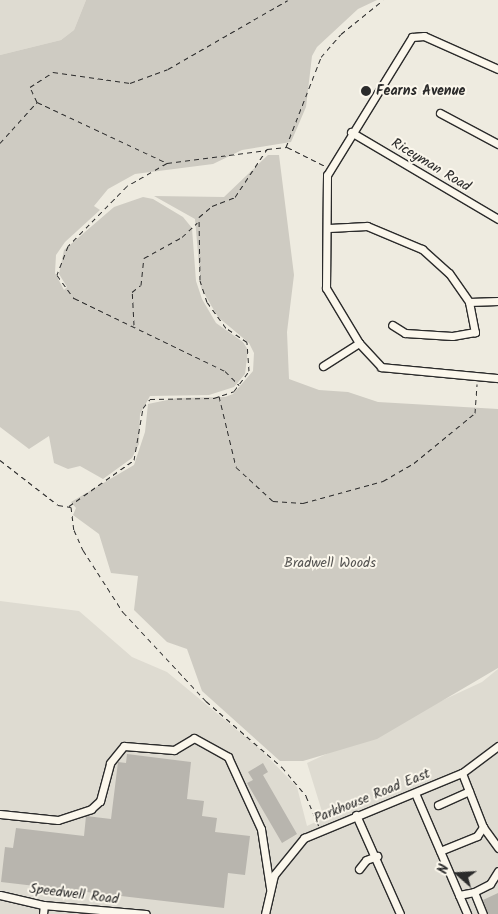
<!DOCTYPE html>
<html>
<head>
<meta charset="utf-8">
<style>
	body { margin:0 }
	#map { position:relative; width:498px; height:914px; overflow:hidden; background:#eeebe0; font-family:Kalam,sans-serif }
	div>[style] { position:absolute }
	.built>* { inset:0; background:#dedbd1 }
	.green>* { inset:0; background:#cecbc2 }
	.building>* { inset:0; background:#b8b5ae }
	.path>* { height:1px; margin-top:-0.5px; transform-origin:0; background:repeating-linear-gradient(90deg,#2b2b2b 0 5px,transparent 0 9px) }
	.roads { filter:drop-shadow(1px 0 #2b2b2b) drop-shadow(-1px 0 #2b2b2b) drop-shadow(0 1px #2b2b2b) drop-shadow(0 -1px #2b2b2b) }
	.minor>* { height:7px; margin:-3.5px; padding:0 3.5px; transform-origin:3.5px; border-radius:3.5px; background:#fbf7ec }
	.dots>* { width:14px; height:14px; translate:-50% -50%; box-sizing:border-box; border:2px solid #fbf7ec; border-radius:50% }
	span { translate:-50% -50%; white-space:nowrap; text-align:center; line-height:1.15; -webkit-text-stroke:4px #fbf7ec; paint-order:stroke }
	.poi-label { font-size:14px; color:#2b2b2b; font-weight:700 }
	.left { translate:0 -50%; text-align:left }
	.street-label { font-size:14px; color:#2b2b2b }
	.park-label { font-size:14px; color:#545351 }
	.north { position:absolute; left:433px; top:849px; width:50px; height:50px; -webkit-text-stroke:4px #fbf7ec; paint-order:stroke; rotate:289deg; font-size:14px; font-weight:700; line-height:20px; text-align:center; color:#2b2b2b }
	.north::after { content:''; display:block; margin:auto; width:18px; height:22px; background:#2b2b2b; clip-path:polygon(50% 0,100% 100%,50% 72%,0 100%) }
</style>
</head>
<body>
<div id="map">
	<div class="built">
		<div style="clip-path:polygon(0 0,86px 0,74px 30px,61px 40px,0 55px)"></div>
		<div style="clip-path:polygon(0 601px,79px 611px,132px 657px,167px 672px,260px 749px,297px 787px,307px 826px,324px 818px,307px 763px,482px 682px,498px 669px,498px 914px,0 914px)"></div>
	</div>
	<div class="green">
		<div style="clip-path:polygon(86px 0,377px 0,358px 9px,317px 47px,312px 56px,306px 107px,291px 142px,242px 150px,213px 164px,135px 174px,108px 189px,94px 206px,100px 210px,65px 242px,56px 255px,55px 273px,64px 290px,67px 287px,59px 274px,64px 250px,114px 207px,143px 197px,153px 199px,183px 217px,192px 228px,196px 281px,202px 299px,216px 323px,243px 342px,248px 350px,245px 374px,234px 387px,209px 395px,150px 396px,140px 414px,139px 444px,132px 458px,103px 479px,80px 466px,68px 469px,54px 463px,49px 436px,29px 449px,0 427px,0 55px,61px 40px,74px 30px)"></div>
		<div style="clip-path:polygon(268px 155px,279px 155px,294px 275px,287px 332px,289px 379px,319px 390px,348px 392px,378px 402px,498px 409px,498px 668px,377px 739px,303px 761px,280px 761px,202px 691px,187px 649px,167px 642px,134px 610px,138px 576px,111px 573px,99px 534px,73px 515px,76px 508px,71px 502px,134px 465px,145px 432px,148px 404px,177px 398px,225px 397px,233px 394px,253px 371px,254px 353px,249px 343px,218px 317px,201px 288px,195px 219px,154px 196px,224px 197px)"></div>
	</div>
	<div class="building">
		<div style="clip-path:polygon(127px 754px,191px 762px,187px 799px,204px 801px,202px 816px,217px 818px,215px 832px,250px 836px,245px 875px,228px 873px,224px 908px,1px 882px,5px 847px,13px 848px,16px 828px,84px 836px,86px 816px,111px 819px,118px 762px,126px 763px)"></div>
		<div style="clip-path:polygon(263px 763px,268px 772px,263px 775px,297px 834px,282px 843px,247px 783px,253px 780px,248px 772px)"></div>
		<div style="clip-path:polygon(498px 893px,498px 914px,488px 914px,483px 900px)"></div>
	</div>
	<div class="path">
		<div style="left:37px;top:102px;width:17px;rotate:-115deg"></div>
		<div style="left:30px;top:87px;width:27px;rotate:-33deg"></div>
		<div style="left:53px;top:72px;width:78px;rotate:8.1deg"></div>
		<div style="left:130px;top:83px;width:40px;rotate:-20.2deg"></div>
		<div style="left:168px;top:69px;width:138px;rotate:-29.9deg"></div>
		<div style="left:0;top:143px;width:55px;rotate:-47.9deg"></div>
		<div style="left:37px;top:102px;width:144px;rotate:25.1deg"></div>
		<div style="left:167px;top:163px;width:101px;rotate:-7.4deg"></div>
		<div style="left:286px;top:147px;width:97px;rotate:-68.7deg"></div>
		<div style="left:321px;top:57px;width:30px;rotate:-49deg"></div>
		<div style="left:341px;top:34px;width:54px;rotate:-39deg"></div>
		<div style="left:167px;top:163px;width:46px;rotate:150.1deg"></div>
		<div style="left:127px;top:186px;width:84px;rotate:134.5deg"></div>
		<div style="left:68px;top:246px;width:31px;rotate:111deg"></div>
		<div style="left:57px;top:275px;width:29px;rotate:54deg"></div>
		<div style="left:74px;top:298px;width:168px;rotate:25.8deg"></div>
		<div style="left:225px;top:371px;width:20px;rotate:45deg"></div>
		<div style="left:134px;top:325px;width:33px;rotate:-93deg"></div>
		<div style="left:132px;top:292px;width:11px;rotate:-38deg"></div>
		<div style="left:141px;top:285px;width:27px;rotate:-84deg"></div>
		<div style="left:144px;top:258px;width:43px;rotate:-28.9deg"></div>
		<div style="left:182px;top:237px;width:21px;rotate:-43deg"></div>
		<div style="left:219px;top:396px;width:73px;rotate:76.5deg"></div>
		<div style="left:236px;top:467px;width:50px;rotate:42.6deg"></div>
		<div style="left:273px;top:501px;width:30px;rotate:4deg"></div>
		<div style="left:303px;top:503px;width:83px;rotate:-15.4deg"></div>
		<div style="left:383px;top:481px;width:36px;rotate:-30deg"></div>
		<div style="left:414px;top:463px;width:79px;rotate:-39.3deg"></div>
		<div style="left:475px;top:413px;width:29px;rotate:-86deg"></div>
		<div style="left:0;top:460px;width:73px;rotate:37.8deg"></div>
		<div style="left:58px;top:505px;width:13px;rotate:9deg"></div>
		<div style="left:71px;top:507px;width:23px;rotate:83deg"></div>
		<div style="left:74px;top:530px;width:22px;rotate:66deg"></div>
		<div style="left:83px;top:550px;width:74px;rotate:57.2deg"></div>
		<div style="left:123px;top:612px;width:122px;rotate:47deg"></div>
		<div style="left:206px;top:701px;width:101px;rotate:41deg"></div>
		<div style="left:282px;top:767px;width:38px;rotate:50deg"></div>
		<div style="left:306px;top:796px;width:33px;rotate:67deg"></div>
		<div style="left:69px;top:506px;width:80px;rotate:-35.3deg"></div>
		<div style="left:134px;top:460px;width:53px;rotate:-80.2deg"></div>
		<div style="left:143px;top:408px;width:11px;rotate:-52deg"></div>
		<div style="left:150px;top:399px;width:64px;rotate:-0.9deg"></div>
		<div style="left:214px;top:398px;width:21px;rotate:-19deg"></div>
		<div style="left:234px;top:391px;width:25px;rotate:-53deg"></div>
		<div style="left:249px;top:371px;width:29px;rotate:-94deg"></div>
		<div style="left:247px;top:342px;width:25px;rotate:-146deg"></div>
		<div style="left:226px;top:328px;width:32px;rotate:-126deg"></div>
		<div style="left:207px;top:302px;width:23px;rotate:-108deg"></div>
		<div style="left:200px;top:280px;width:63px;rotate:-90.9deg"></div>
		<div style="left:199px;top:217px;width:17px;rotate:-40deg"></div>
		<div style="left:212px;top:206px;width:25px;rotate:-21deg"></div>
		<div style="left:235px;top:197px;width:58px;rotate:-56.3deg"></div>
		<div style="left:267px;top:149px;width:20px;rotate:-6deg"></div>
		<div style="left:287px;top:147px;width:42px;rotate:26.6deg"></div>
	</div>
	<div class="roads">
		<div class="minor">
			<div style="left:498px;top:69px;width:81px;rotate:-156deg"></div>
			<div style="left:424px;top:36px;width:12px;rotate:175deg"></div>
			<div style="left:412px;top:37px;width:162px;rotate:121.6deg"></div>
			<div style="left:327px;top:175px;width:113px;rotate:90.5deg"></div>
			<div style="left:326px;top:288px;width:64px;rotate:59deg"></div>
			<div style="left:359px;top:343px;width:33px;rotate:47deg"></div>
			<div style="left:381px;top:367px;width:118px;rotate:5.4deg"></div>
			<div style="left:440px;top:113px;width:66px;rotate:28.1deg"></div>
			<div style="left:351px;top:132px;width:171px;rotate:30.6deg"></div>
			<div style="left:329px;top:228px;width:38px;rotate:-3deg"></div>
			<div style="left:367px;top:226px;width:60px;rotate:22.7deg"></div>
			<div style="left:422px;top:249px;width:36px;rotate:42deg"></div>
			<div style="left:449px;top:273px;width:35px;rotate:55deg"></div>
			<div style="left:469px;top:302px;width:31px;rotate:79deg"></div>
			<div style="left:475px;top:332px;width:23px;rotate:170deg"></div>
			<div style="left:452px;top:336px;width:47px;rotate:-176.3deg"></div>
			<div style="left:405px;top:333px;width:15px;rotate:-148deg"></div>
			<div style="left:469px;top:302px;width:29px;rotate:-2deg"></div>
			<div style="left:323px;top:366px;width:43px;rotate:-32.6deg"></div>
			<div style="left:415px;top:793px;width:132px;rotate:66.7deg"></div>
			<div style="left:438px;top:805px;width:34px;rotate:-24deg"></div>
			<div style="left:0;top:814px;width:58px;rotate:5.9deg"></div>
			<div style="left:58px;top:820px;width:35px;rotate:-18deg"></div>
			<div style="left:91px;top:809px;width:12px;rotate:-42deg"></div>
			<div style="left:100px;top:801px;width:39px;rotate:-75deg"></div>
			<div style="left:110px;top:763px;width:22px;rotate:-51deg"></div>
			<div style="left:124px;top:746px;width:50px;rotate:4.6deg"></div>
			<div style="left:174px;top:750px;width:23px;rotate:-31deg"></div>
			<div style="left:194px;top:738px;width:39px;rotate:29deg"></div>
			<div style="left:228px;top:757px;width:79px;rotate:65.4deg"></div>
			<div style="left:261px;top:829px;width:60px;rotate:81.3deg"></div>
			<div style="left:356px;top:815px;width:108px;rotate:66deg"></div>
			<div style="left:483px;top:827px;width:26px;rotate:54deg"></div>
			<div style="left:440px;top:851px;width:40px;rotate:-22deg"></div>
			<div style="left:477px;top:836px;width:11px;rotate:-56deg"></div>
			<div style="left:483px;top:827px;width:58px;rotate:-111.3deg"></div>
			<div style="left:359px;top:869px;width:11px;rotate:-52deg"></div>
			<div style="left:366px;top:860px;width:12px;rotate:-20deg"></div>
			<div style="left:474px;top:892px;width:18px;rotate:-27deg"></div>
			<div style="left:490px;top:884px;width:15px;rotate:-58deg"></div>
			<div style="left:0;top:895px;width:44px;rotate:13.1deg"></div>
			<div style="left:43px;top:905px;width:103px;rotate:5deg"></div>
			<div style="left:459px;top:895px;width:15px;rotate:-11deg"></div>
			<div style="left:474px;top:892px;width:24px;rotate:68deg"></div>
			<div style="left:43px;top:914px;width:9px;rotate:-84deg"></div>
			<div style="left:265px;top:914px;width:40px;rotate:-77deg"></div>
			<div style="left:274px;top:875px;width:48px;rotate:-51deg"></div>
			<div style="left:304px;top:838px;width:171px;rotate:-22.4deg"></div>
			<div style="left:462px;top:773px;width:45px;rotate:-36.9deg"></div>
		</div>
	</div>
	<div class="dots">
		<div style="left:366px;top:91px;background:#2b2b2b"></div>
	</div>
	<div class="poi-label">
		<span class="left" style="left:376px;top:91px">Fearns Avenue</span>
	</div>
	<div class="street-label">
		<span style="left:431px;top:165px;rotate:31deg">Riceyman Road</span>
		<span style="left:372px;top:796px;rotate:-22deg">Parkhouse Road East</span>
		<span style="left:74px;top:894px;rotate:7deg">Speedwell Road</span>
	</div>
	<div class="park-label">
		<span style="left:330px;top:563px">Bradwell Woods</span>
	</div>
	<div class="north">N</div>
</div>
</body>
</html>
